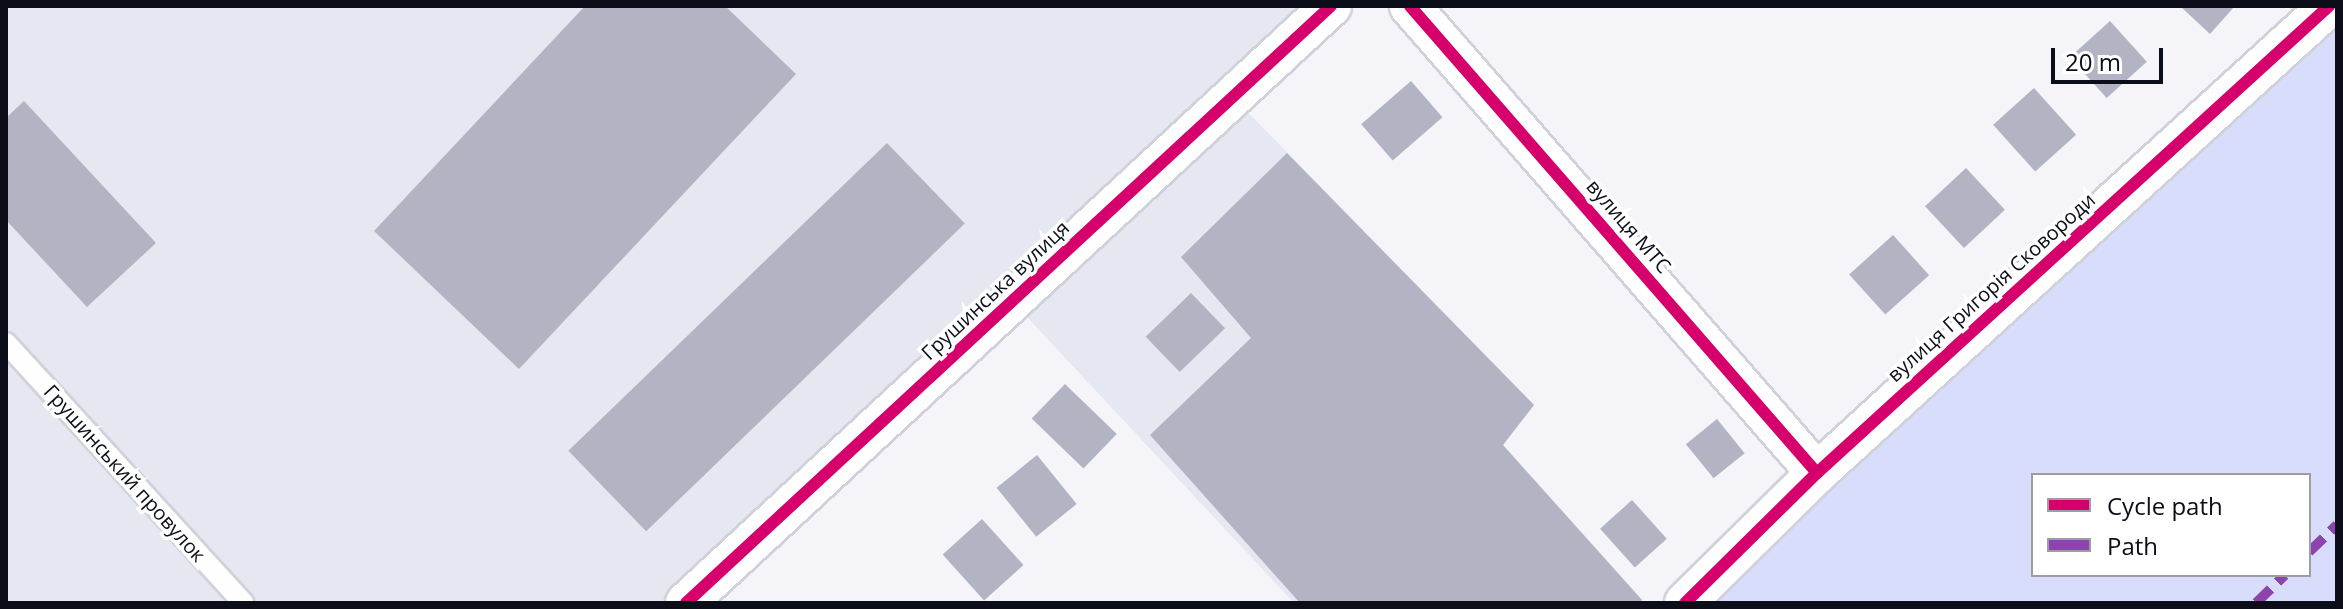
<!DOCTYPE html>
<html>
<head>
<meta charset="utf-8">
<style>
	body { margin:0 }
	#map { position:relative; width:2343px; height:609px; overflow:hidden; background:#f5f5f9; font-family:"Open Sans",sans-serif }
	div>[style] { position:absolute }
	.built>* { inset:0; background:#e5e7f1 }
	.green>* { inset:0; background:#d8ddfc }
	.building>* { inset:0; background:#b2b4c3; transform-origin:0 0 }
	.roads { filter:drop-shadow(2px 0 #d0d1da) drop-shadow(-2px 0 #d0d1da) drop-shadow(0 2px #d0d1da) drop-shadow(0 -2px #d0d1da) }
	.service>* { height:20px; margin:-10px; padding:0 10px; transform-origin:10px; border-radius:10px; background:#fefefe }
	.minor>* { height:40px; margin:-20px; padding:0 20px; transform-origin:20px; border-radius:20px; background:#fefefe }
	.quiet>* { height:10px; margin-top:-5px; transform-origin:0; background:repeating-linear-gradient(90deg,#8e44ad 0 20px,transparent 0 30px) }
	.cycleway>* { height:12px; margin:-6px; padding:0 6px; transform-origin:6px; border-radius:6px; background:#d6006c }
	span { translate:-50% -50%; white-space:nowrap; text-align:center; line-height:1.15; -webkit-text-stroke:7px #fff; paint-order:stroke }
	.street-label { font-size:20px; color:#0b0d18 }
	.frame { position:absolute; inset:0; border:8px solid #0b0d18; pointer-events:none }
	.legend { position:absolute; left:2031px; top:473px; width:280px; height:104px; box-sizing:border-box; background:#fff; border:2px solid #9d9ea3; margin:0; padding:10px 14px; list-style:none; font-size:24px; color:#0b0d18 }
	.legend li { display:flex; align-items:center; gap:16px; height:40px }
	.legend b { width:40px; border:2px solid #9d9ea3 }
	.scale { position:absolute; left:2051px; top:48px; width:112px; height:36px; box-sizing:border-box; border:4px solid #0b0d18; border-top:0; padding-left:10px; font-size:24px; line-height:28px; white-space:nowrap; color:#0b0d18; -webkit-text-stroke:6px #fff; paint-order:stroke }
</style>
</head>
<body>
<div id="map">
	<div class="built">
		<div style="clip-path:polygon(6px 6px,1331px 6px,1233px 97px,1534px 405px,1503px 445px,1645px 603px,1294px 603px,1012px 301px,686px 603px,6px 603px)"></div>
	</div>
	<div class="green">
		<div style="clip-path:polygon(evenodd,2337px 6px,2337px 603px,1685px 603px,2337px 6px,2033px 475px,2309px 475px,2309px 575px,2033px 575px,2033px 475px)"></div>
	</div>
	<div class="building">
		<div style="clip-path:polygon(585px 6px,725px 6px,796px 74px,519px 369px,374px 231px)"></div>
		<div style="clip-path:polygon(2180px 6px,2235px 6px,2210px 34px)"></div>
		<div style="left:2110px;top:21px;width:55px;height:54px;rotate:48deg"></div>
		<div style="left:1411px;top:81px;width:48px;height:66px;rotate:49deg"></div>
		<div style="left:2034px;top:88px;width:63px;height:55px;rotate:48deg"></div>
		<div style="clip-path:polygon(24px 101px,156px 243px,87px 307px,6px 220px,6px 118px)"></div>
		<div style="left:887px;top:143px;width:112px;height:443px;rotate:46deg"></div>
		<div style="clip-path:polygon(1287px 153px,1534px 405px,1503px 445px,1642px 600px,1638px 603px,1300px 603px,1150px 435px,1251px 338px,1181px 257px)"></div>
		<div style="left:1966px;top:168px;width:57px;height:56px;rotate:47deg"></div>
		<div style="left:1893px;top:235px;width:54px;height:59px;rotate:48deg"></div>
		<div style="left:1191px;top:293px;width:49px;height:63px;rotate:46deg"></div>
		<div style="left:1065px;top:384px;width:72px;height:48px;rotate:44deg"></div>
		<div style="left:1717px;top:419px;width:44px;height:40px;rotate:51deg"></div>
		<div style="left:1037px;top:455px;width:63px;height:52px;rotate:51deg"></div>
		<div style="left:1632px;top:500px;width:52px;height:43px;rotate:48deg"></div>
		<div style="left:982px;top:519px;width:62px;height:53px;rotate:48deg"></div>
	</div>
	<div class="roads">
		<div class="service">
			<div style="left:6px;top:343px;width:352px;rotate:47.6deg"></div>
		</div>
		<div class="minor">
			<div style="left:1410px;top:6px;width:619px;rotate:48.93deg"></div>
			<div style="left:686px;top:603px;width:879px;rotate:-42.79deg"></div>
			<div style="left:1685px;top:603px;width:185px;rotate:-44.6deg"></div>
			<div style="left:1817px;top:473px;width:693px;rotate:-42.37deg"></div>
		</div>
	</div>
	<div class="quiet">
		<div style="left:2309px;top:552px;width:39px;rotate:-44deg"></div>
		<div style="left:2256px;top:603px;width:40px;rotate:-44deg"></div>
	</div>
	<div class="cycleway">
		<div style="left:1410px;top:6px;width:619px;rotate:48.93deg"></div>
		<div style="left:686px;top:603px;width:879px;rotate:-42.79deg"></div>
		<div style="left:1685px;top:603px;width:185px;rotate:-44.6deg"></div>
		<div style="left:1817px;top:473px;width:693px;rotate:-42.37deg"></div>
	</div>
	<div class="street-label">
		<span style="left:1629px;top:226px;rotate:49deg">вулиця МТС</span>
		<span style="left:1991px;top:287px;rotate:-42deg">вулиця Григорія Сковороди</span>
		<span style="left:995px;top:290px;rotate:-43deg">Грушинська вулиця</span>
		<span style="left:125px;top:473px;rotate:48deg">Грушинський провулок</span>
	</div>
	<div class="frame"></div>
	<ul class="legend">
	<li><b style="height:10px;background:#d6006c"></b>Cycle path</li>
	<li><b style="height:10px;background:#8e44ad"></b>Path</li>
	</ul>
	<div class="scale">20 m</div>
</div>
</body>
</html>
